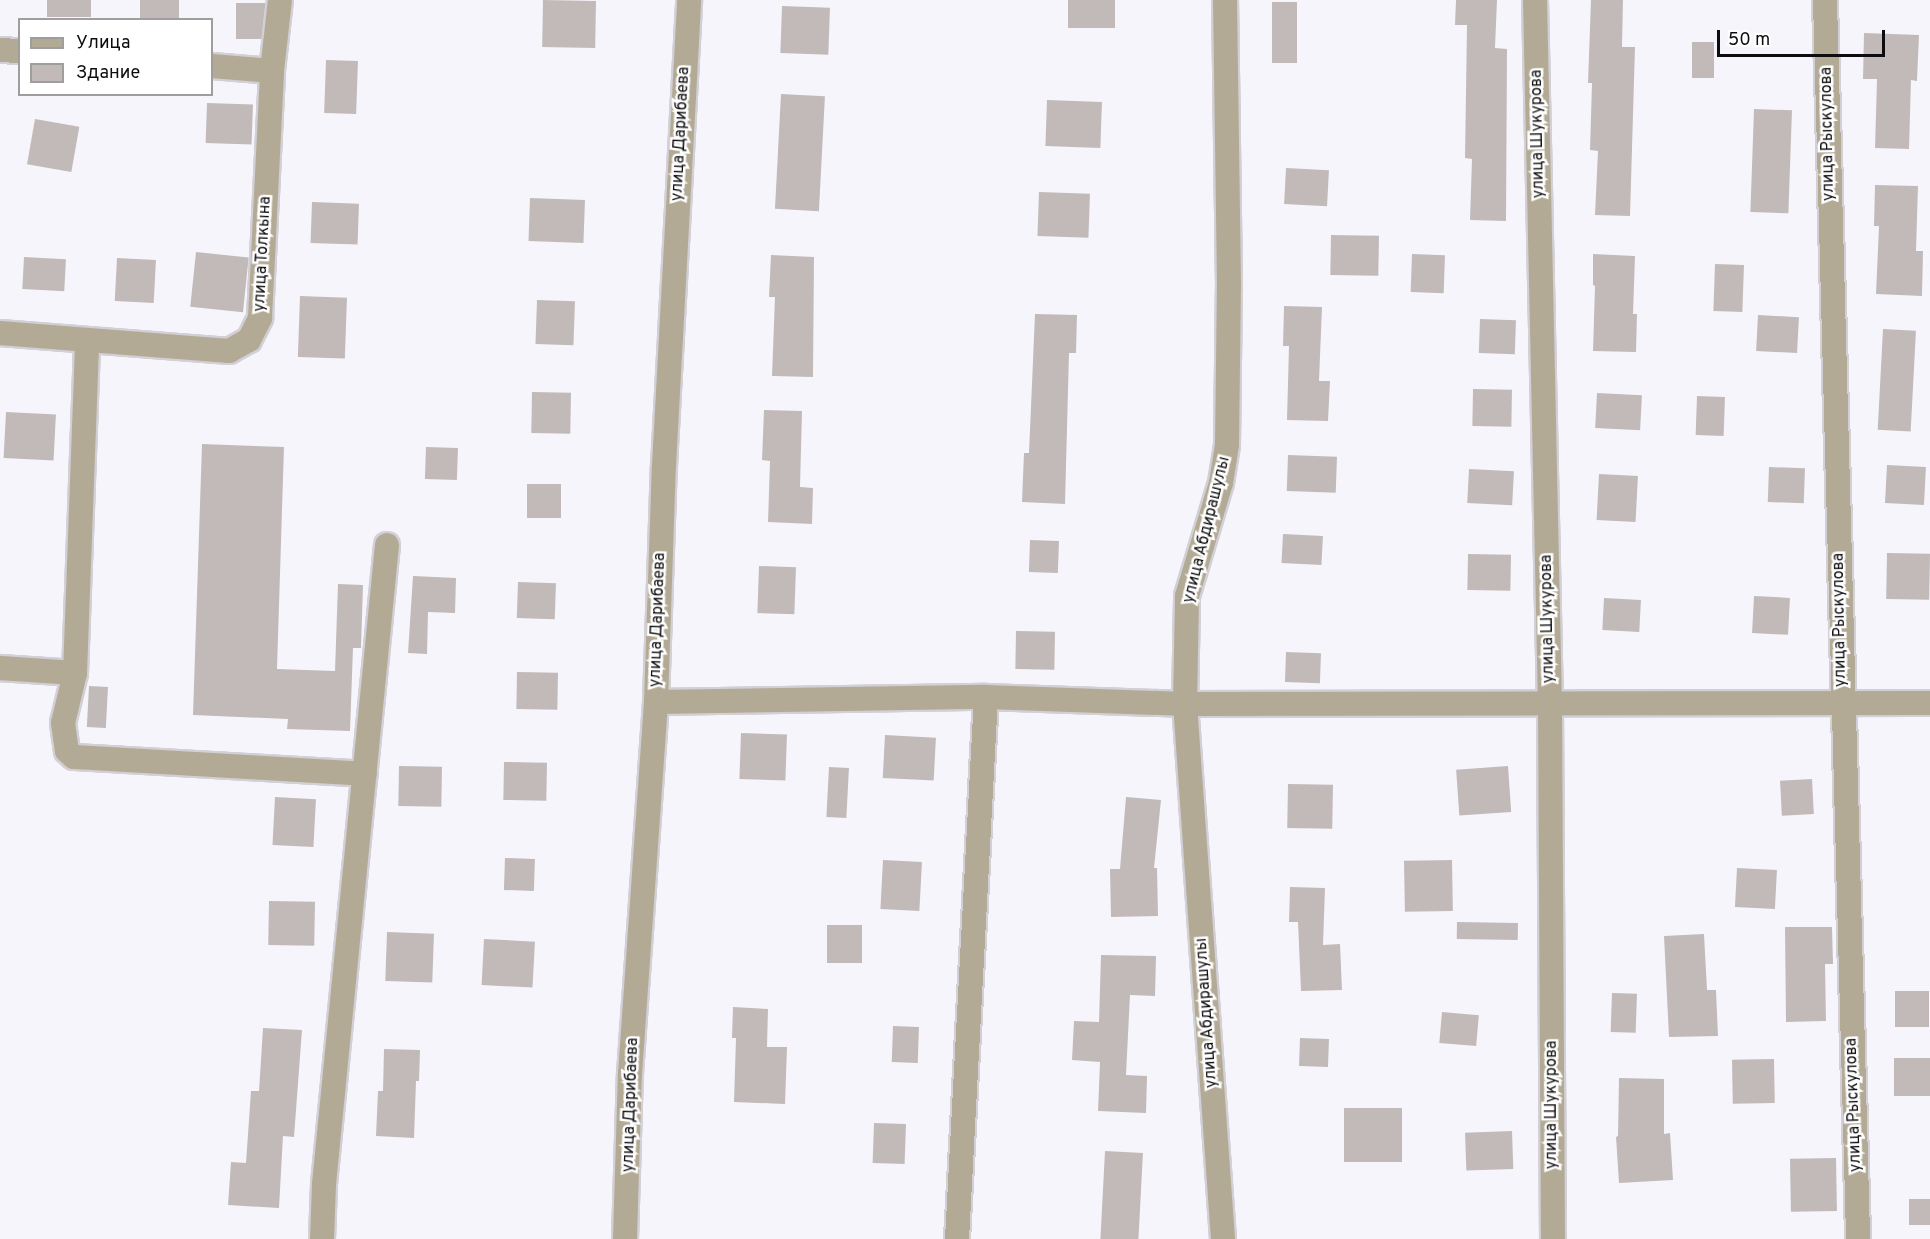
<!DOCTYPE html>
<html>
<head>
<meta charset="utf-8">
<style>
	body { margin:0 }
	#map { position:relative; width:1930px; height:1239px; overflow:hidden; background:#f7f5fc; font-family:Overpass,sans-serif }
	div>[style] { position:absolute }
	.building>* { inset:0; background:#c1bab9; transform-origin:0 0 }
	.roads { filter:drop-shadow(2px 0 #d2d0d6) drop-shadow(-2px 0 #d2d0d6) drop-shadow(0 2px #d2d0d6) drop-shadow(0 -2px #d2d0d6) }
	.minor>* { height:24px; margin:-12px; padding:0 12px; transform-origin:12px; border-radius:12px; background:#b3aa95 }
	span { translate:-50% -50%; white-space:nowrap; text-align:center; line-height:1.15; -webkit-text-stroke:5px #fff; paint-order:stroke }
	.street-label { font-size:16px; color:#0d0d0f }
	.legend { position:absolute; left:18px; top:18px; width:195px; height:78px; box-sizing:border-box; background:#fff; border:2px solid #9e9e9f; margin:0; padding:8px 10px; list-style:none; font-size:18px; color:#0d0d0f }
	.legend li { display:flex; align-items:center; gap:12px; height:30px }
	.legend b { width:30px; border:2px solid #9e9e9f }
	.scale { position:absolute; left:1717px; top:30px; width:168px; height:27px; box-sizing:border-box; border:3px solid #0d0d0f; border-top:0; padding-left:8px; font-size:18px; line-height:21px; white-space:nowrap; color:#0d0d0f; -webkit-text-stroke:4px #fff; paint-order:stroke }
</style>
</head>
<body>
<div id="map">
	<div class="building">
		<div style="left:47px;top:0;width:44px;height:17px"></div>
		<div style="left:140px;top:0;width:39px;height:20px"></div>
		<div style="left:543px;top:0;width:53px;height:47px;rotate:1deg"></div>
		<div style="left:1068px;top:0;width:47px;height:28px"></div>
		<div style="clip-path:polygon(1456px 0,1497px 0,1495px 48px,1507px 49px,1506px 221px,1470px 220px,1472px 159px,1465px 158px,1467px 25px,1455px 25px)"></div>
		<div style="clip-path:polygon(1591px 0,1623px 0,1622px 47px,1635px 47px,1630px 216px,1595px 215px,1598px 151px,1590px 150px,1592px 83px,1588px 83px)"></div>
		<div style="left:1272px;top:2px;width:25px;height:61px"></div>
		<div style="left:236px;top:3px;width:29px;height:36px"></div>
		<div style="left:782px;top:6px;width:48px;height:47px;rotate:2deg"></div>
		<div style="clip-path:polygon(1864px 33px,1919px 35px,1917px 81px,1911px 80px,1909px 149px,1875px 148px,1877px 79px,1863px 79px)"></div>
		<div style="left:1692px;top:42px;width:22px;height:36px"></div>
		<div style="left:326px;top:60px;width:32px;height:53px;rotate:2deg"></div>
		<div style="left:781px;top:94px;width:44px;height:115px;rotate:3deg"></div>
		<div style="left:1047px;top:100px;width:55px;height:46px;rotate:2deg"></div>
		<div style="left:207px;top:103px;width:46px;height:40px;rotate:2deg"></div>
		<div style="left:1754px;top:109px;width:38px;height:103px;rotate:2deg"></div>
		<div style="left:35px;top:119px;width:45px;height:46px;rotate:10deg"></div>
		<div style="left:1286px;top:168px;width:43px;height:36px;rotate:3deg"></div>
		<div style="clip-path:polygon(1875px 185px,1918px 186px,1916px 251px,1923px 251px,1922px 296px,1876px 294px,1879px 226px,1874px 226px)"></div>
		<div style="left:1039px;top:192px;width:51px;height:44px;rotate:2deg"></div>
		<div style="left:530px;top:198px;width:55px;height:43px;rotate:2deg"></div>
		<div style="left:312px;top:202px;width:47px;height:41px;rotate:2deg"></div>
		<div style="left:1331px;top:235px;width:48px;height:40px;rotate:1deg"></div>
		<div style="left:196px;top:252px;width:53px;height:55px;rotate:6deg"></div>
		<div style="left:1412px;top:254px;width:33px;height:38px;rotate:2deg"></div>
		<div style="clip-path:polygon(1593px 254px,1635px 256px,1633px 314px,1637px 314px,1636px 352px,1593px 351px,1595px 286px,1593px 285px)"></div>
		<div style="clip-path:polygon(771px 255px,814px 257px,813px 377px,772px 376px,775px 297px,769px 297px)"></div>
		<div style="left:24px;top:257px;width:42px;height:32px;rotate:3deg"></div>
		<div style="left:117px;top:258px;width:39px;height:43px;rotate:3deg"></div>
		<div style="left:1715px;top:264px;width:29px;height:47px;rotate:2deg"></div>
		<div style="left:300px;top:296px;width:47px;height:61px;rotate:2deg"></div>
		<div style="left:537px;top:300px;width:38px;height:44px;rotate:2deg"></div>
		<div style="clip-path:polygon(1284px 306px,1322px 307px,1319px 381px,1330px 381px,1328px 421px,1287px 420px,1289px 346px,1283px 346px)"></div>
		<div style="clip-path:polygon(1035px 314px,1077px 315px,1076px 353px,1069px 353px,1065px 504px,1022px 502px,1024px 453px,1029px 453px)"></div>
		<div style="left:1758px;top:315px;width:41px;height:36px;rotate:3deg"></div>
		<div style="left:1480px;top:319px;width:36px;height:34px;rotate:2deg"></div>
		<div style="left:1883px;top:329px;width:33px;height:101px;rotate:3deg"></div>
		<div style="left:1473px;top:389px;width:39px;height:37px;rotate:1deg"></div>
		<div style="left:532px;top:392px;width:39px;height:41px;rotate:1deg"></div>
		<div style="left:1597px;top:393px;width:45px;height:35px;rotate:3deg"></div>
		<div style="left:1697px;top:396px;width:28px;height:39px;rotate:2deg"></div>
		<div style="clip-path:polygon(764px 410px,802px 411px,800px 487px,813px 488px,812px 524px,768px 522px,770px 461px,762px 460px)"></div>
		<div style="left:6px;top:412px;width:50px;height:46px;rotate:3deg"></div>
		<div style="clip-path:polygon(202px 444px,284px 447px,277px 669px,335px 671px,338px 584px,363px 585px,361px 648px,353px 648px,350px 731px,287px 729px,288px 719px,193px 715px)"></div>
		<div style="left:426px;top:447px;width:32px;height:32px;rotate:2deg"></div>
		<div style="left:1288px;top:455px;width:49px;height:36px;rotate:2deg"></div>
		<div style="left:1887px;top:465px;width:39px;height:38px;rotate:3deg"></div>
		<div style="left:1769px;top:467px;width:36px;height:35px;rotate:2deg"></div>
		<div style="left:1469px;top:469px;width:45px;height:34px;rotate:3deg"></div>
		<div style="left:1599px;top:474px;width:39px;height:46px;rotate:3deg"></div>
		<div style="left:527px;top:484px;width:34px;height:34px"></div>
		<div style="left:1283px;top:534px;width:40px;height:29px;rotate:3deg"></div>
		<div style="left:1030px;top:540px;width:29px;height:32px;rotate:2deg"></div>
		<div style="left:1887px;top:553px;width:43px;height:46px;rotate:1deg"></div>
		<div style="left:1468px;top:554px;width:43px;height:36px;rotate:1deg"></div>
		<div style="left:759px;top:566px;width:37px;height:47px;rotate:2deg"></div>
		<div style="clip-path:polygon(413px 576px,456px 578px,455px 613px,428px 612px,427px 654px,408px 653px)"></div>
		<div style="left:518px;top:582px;width:38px;height:36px;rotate:2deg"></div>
		<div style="left:1754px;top:596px;width:36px;height:37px;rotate:3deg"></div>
		<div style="left:1604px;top:598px;width:37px;height:32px;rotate:3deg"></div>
		<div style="left:1016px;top:631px;width:39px;height:38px;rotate:1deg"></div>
		<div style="left:1286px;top:652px;width:35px;height:30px;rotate:2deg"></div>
		<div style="left:517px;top:672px;width:41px;height:37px;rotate:1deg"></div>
		<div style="left:89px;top:686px;width:19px;height:41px;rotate:3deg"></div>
		<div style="left:741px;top:733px;width:46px;height:46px;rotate:2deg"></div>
		<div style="left:885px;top:735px;width:51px;height:43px;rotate:3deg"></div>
		<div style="left:504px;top:762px;width:43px;height:38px;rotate:1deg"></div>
		<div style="left:399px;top:766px;width:43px;height:40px;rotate:1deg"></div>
		<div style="left:1508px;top:766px;width:46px;height:52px;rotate:86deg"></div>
		<div style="left:829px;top:767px;width:20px;height:50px;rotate:3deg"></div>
		<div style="left:1812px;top:779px;width:35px;height:32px;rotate:87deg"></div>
		<div style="left:1288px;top:784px;width:45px;height:44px;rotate:1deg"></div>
		<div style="left:275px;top:797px;width:41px;height:48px;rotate:3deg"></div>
		<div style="clip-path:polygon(1126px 797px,1161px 800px,1154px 868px,1157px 868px,1158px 916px,1111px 917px,1110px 869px,1120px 869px)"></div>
		<div style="left:505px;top:858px;width:30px;height:32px;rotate:2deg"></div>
		<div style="left:883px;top:860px;width:39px;height:49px;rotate:3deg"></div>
		<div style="left:1452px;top:860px;width:51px;height:48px;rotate:89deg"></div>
		<div style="left:1737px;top:868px;width:40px;height:39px;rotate:3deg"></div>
		<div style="clip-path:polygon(1290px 887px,1325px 888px,1323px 945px,1340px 944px,1342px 990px,1301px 991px,1298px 922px,1289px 922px)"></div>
		<div style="left:269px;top:901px;width:46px;height:44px;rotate:1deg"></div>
		<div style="left:1457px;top:922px;width:61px;height:17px;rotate:1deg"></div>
		<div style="left:827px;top:925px;width:35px;height:38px"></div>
		<div style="clip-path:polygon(1785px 927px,1832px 927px,1833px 964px,1825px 964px,1826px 1021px,1786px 1022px)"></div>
		<div style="left:387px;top:932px;width:47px;height:49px;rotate:2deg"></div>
		<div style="clip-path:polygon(1704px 934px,1707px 990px,1716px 990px,1718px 1036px,1669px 1037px,1664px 936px)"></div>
		<div style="left:484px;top:939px;width:51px;height:46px;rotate:3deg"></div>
		<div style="clip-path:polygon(1101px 955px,1156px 956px,1155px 996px,1130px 995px,1126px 1075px,1147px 1076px,1146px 1113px,1098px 1111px,1100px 1062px,1072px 1060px,1074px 1021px,1099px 1022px)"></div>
		<div style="left:1895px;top:991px;width:34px;height:36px"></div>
		<div style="left:1612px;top:993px;width:25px;height:39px;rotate:2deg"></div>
		<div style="clip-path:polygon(733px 1007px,768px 1009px,767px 1047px,787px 1047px,785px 1104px,734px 1102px,736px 1038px,732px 1038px)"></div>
		<div style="left:1442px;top:1012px;width:37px;height:31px;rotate:5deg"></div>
		<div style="left:893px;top:1026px;width:26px;height:36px;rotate:2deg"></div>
		<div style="clip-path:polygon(263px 1028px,302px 1030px,294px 1137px,283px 1136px,279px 1208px,228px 1205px,231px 1162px,246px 1163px,251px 1091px,259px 1091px)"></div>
		<div style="left:1300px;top:1038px;width:29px;height:28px;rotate:2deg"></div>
		<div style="clip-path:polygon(384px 1049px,420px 1050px,419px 1081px,416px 1081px,414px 1138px,376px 1136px,378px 1091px,383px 1091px)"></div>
		<div style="left:1930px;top:1058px;width:38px;height:36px;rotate:90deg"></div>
		<div style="left:1774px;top:1059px;width:44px;height:42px;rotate:89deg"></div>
		<div style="clip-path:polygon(1619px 1078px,1664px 1079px,1664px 1134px,1670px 1133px,1673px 1180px,1619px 1183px,1616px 1137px,1618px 1136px)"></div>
		<div style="left:1344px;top:1108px;width:58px;height:54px"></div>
		<div style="left:874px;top:1123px;width:32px;height:40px;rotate:2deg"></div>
		<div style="left:1512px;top:1131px;width:38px;height:47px;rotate:88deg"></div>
		<div style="left:1105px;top:1151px;width:38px;height:88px;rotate:3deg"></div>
		<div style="left:1836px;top:1158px;width:53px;height:46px;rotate:89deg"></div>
		<div style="left:1909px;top:1199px;width:21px;height:26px"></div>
	</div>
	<div class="roads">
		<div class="minor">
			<div style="left:1535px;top:0;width:705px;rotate:88.78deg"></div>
			<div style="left:1550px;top:705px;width:534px;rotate:89.68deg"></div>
			<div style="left:1825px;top:0;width:1239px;rotate:88.47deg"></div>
			<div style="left:0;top:50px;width:20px;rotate:3deg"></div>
			<div style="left:212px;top:66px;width:60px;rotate:4.8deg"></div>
			<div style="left:0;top:333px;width:230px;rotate:4.5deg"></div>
			<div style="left:229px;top:351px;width:23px;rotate:-29deg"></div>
			<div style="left:249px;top:340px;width:25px;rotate:-63deg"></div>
			<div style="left:260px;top:318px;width:247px;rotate:-87.2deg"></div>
			<div style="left:272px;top:71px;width:71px;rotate:-83.6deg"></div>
			<div style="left:0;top:668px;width:75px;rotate:3.8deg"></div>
			<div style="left:75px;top:673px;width:332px;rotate:-87.9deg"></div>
			<div style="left:75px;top:673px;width:51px;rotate:103.5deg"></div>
			<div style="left:63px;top:723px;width:28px;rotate:82deg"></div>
			<div style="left:67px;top:751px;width:9px;rotate:41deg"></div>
			<div style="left:74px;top:757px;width:291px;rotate:3.3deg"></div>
			<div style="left:656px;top:702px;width:330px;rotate:-0.9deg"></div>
			<div style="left:986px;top:697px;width:199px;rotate:2deg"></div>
			<div style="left:1185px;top:704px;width:745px;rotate:-0.08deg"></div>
			<div style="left:322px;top:1239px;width:55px;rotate:-87.9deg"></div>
			<div style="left:324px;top:1184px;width:642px;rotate:-84.37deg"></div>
			<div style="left:625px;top:1239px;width:165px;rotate:-88.3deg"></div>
			<div style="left:630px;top:1074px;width:373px;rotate:-86deg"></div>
			<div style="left:656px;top:702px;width:236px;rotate:-88.1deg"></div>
			<div style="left:664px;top:466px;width:467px;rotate:-86.9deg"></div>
			<div style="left:957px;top:1239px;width:543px;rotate:-86.94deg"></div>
			<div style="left:1223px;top:1239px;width:536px;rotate:-94.06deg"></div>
			<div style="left:1185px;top:704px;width:108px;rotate:-88.9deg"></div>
			<div style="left:1187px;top:596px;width:118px;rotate:-73.3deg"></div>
			<div style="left:1221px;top:483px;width:38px;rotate:-81deg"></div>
			<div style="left:1227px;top:445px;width:160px;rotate:-89.3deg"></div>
			<div style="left:1229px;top:285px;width:285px;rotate:-90.8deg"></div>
		</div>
	</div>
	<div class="street-label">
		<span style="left:681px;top:134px;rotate:-87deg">улица Дарибаева</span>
		<span style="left:1538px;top:134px;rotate:-91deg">улица Шукурова</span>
		<span style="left:1828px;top:134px;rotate:-91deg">улица Рыскулова</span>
		<span style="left:263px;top:254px;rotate:-87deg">улица Толкына</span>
		<span style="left:1207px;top:530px;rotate:-76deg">улица Абдирашулы</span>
		<span style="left:1548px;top:619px;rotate:-91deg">улица Шукурова</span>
		<span style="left:658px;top:620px;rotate:-88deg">улица Дарибаева</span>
		<span style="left:1840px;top:620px;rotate:-91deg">улица Рыскулова</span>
		<span style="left:1207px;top:1013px;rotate:-94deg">улица Абдирашулы</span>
		<span style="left:631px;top:1105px;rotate:-88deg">улица Дарибаева</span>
		<span style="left:1552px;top:1105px;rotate:-90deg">улица Шукурова</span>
		<span style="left:1854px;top:1105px;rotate:-92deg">улица Рыскулова</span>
	</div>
	<ul class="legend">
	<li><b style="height:8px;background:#b3aa95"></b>Улица</li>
	<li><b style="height:16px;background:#c1bab9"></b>Здание</li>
	</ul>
	<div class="scale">50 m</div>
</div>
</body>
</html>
